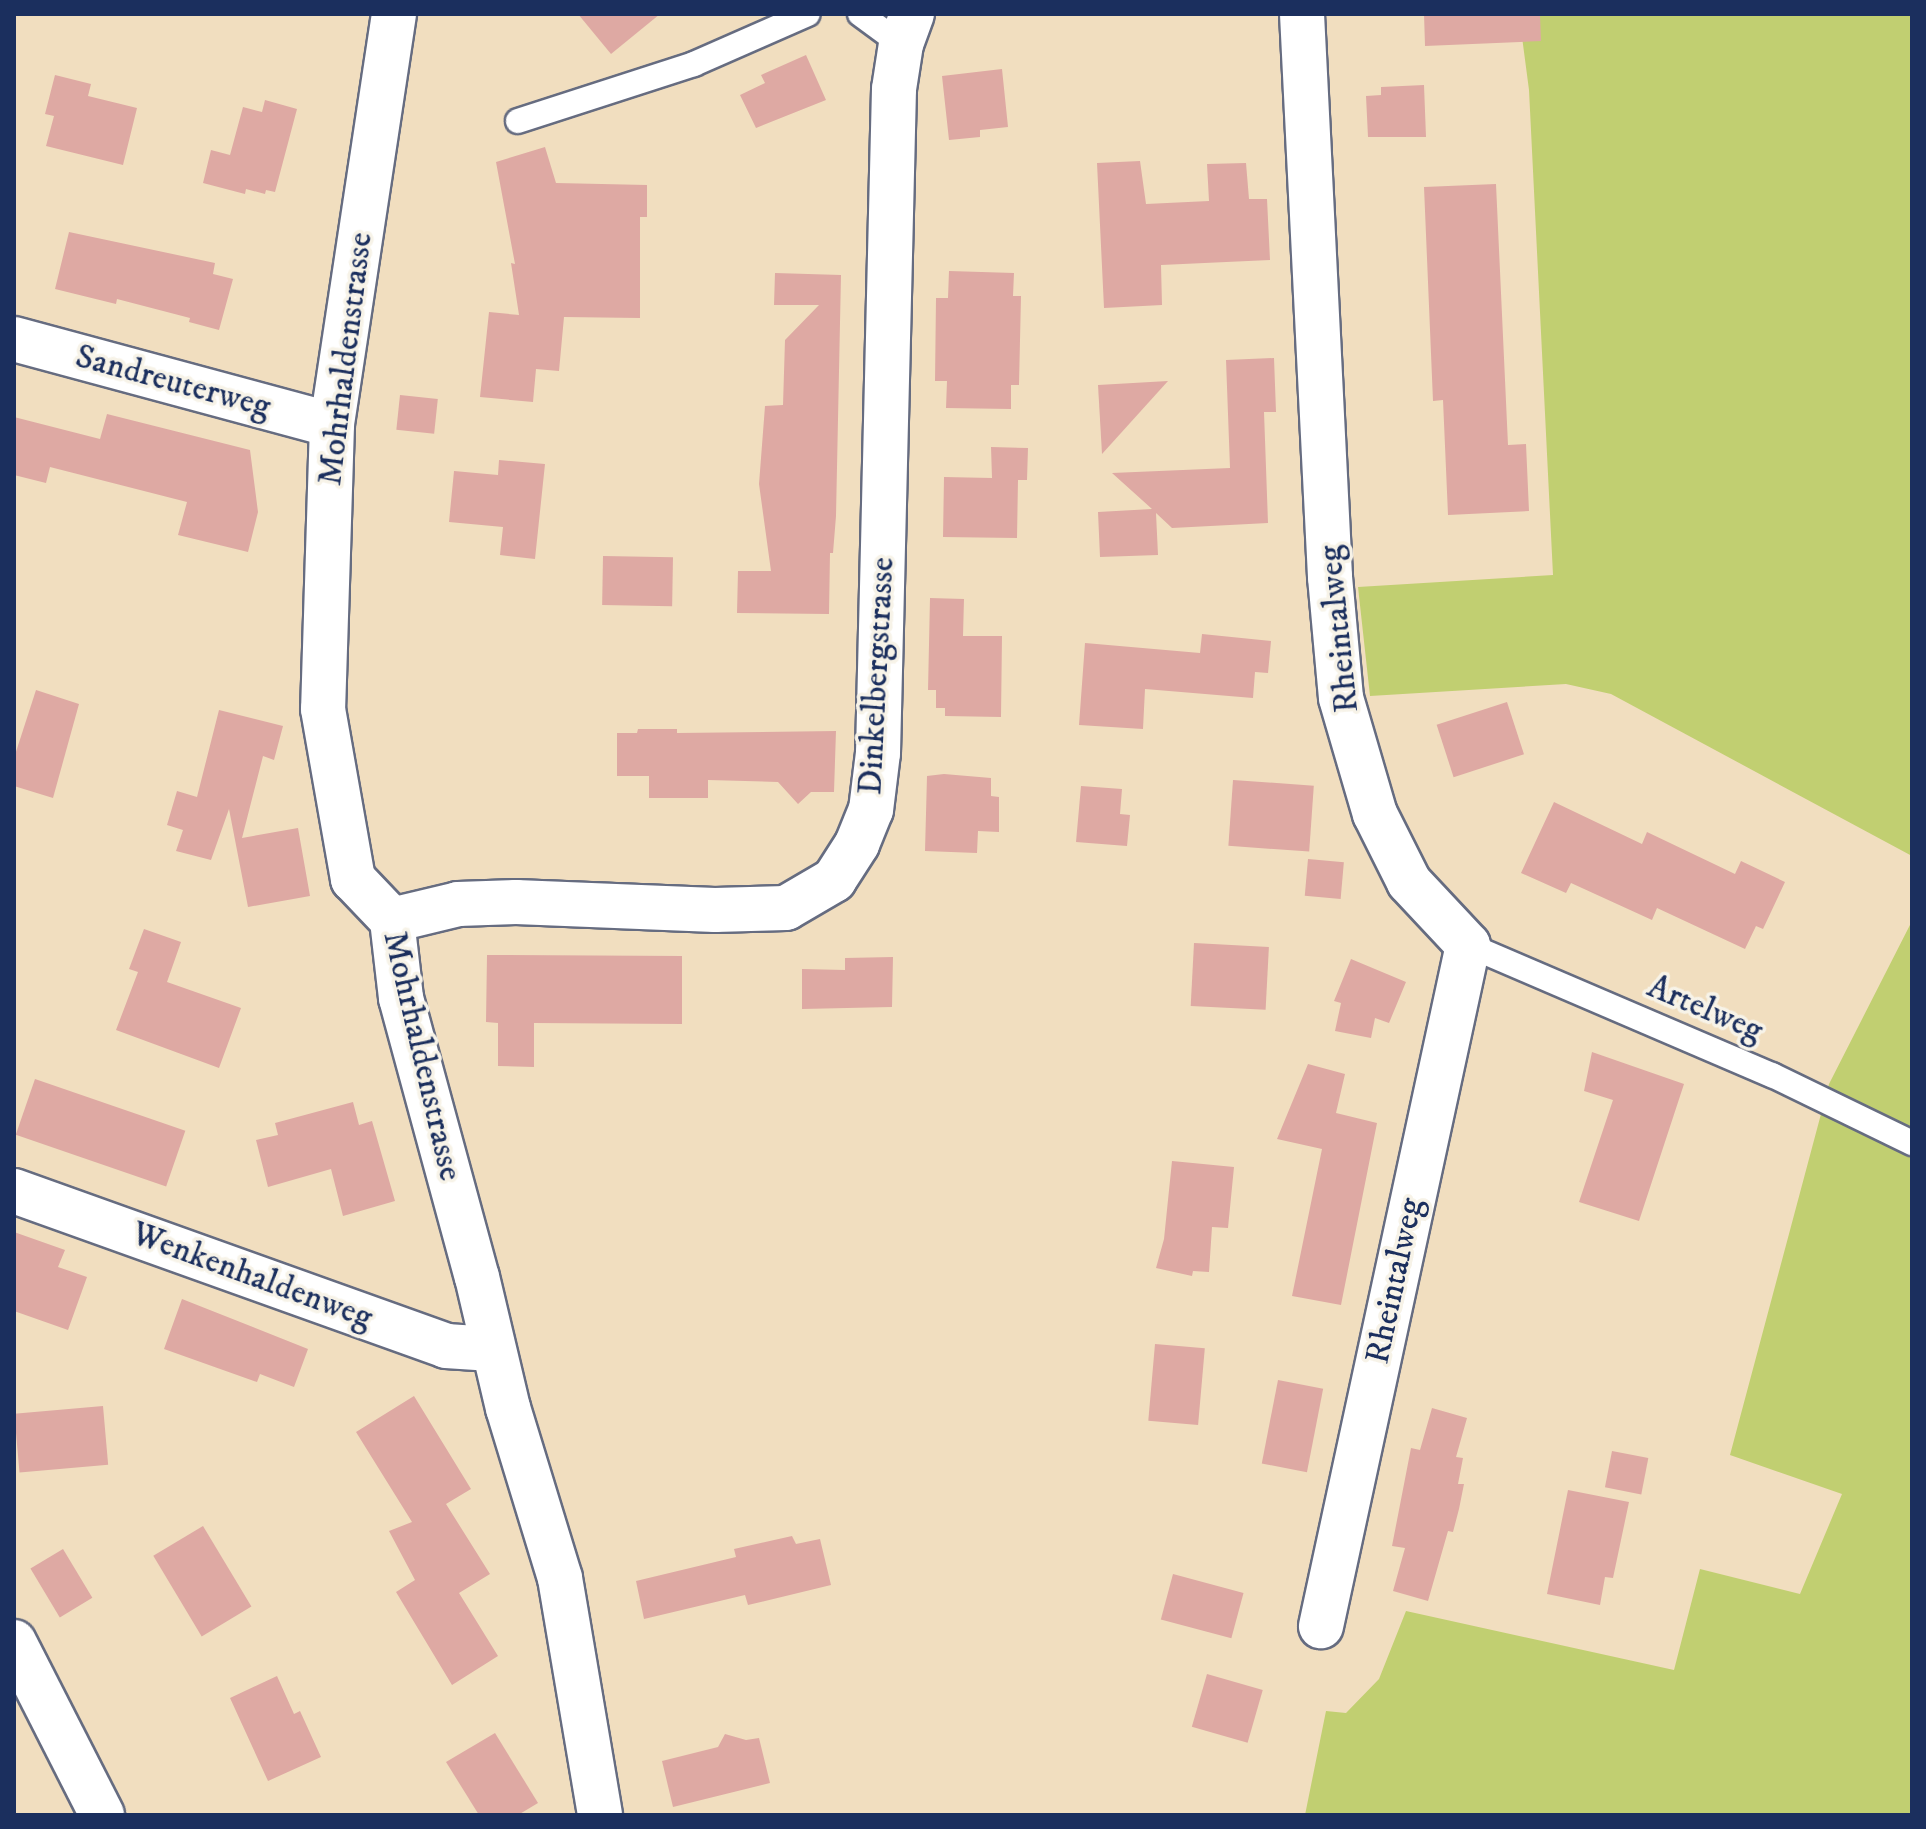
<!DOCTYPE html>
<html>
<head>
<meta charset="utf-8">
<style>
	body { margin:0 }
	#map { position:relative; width:1926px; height:1829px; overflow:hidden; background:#f1debf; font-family:"IM FELL DW Pica",serif }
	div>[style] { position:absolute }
	.green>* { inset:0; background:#c1cf71 }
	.building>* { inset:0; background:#dea9a3; transform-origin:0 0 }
	.roads { filter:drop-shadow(2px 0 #666c80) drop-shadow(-2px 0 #666c80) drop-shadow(0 2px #666c80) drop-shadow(0 -2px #666c80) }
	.service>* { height:24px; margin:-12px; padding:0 12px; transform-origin:12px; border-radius:12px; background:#fff }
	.minor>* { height:44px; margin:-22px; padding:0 22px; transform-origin:22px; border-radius:22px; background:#fff }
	span { translate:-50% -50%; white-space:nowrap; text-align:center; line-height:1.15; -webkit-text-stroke:7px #f7f3e8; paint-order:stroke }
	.street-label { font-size:34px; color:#1b2f5e }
	.frame { position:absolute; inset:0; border:16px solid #1b2f5e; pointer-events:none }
</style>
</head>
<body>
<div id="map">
	<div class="green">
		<div style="clip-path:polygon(1519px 14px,1912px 14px,1912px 856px,1611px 694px,1566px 684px,1370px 696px,1358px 587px,1553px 575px,1529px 90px)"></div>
		<div style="clip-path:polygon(1912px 921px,1912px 1815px,1305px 1815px,1326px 1711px,1346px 1713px,1379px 1679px,1406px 1611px,1674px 1670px,1700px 1569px,1800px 1594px,1842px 1494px,1730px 1455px,1829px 1084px)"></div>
	</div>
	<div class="building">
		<div style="clip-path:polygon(578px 14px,660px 14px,611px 54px)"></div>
		<div style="clip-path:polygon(1424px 14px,1540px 14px,1541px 41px,1425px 46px)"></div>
		<div style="clip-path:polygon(806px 55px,826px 100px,756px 128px,740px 95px,765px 83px,761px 75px)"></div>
		<div style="clip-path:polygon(1002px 69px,1008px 127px,980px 130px,980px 137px,949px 140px,942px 76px)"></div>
		<div style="clip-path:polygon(55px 75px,91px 84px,88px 96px,137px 108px,123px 165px,46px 146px,54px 116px,45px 114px)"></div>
		<div style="clip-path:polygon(1424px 85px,1426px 137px,1368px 137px,1366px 96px,1381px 95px,1381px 87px)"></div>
		<div style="clip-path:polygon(265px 100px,297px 109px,275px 192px,266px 190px,265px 194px,246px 189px,245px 194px,203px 183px,211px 150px,230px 155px,243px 107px,262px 112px)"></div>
		<div style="clip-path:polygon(545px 147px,556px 183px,647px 185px,647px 217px,640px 217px,640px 318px,564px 317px,559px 371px,536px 369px,533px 402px,480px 397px,489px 312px,519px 315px,511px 263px,515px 264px,496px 162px)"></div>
		<div style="clip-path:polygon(1140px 161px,1146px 204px,1209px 201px,1207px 164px,1246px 163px,1249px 199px,1267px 199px,1270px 260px,1161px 265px,1162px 305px,1104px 308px,1097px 163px)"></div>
		<div style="clip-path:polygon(1496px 184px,1508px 445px,1526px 444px,1529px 511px,1448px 515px,1443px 400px,1433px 401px,1424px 187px)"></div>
		<div style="clip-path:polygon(69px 232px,215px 263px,213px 274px,233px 279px,219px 330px,189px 322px,190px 318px,117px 299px,116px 304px,55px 289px)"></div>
		<div style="clip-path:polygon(949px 271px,1014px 273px,1013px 296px,1021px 296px,1019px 385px,1011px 385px,1011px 409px,946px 408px,947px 381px,935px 381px,936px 298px,948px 298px)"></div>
		<div style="clip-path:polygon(775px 273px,841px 275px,836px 516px,833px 553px,830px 553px,829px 614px,737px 613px,738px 571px,771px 571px,759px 484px,765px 406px,783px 405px,785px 340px,819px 305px,774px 305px)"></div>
		<div style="clip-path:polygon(1274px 358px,1276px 412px,1264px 412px,1268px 523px,1172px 528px,1156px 513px,1158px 555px,1100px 557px,1098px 512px,1152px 509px,1112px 473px,1230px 468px,1226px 360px)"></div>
		<div style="clip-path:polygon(1168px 381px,1102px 454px,1098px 385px)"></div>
		<div style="left:400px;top:395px;width:38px;height:35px;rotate:6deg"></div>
		<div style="clip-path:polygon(107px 414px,250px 450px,258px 512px,248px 552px,178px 535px,187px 502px,50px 467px,46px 483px,14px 475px,14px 417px,100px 439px)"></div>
		<div style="clip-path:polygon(991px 447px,1028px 448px,1027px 480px,1018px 480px,1017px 538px,943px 537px,944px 477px,992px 478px)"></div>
		<div style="clip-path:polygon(499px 460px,545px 464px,535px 559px,500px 555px,503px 527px,449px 522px,454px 471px,498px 475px)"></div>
		<div style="left:603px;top:556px;width:70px;height:49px;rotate:1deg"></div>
		<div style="clip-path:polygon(930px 598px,964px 599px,963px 636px,1002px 636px,1001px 717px,945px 716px,945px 708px,936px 708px,936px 690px,928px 690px)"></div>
		<div style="clip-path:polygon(1202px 634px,1271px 641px,1268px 673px,1255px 672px,1253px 698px,1145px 689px,1143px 729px,1079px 725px,1085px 643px,1200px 653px)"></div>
		<div style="clip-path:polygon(36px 690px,79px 704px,53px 798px,14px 786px,14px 758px)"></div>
		<div style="left:1507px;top:702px;width:55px;height:74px;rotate:72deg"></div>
		<div style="clip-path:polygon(219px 710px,283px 726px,274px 760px,263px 756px,242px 838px,298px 828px,310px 896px,248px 907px,229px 809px,211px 860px,176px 851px,183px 830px,167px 825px,177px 791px,197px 797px)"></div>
		<div style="clip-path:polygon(638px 729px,677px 729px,677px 733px,836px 731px,834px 792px,811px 792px,798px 804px,778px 782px,708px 780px,708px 798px,649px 798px,649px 776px,617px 776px,617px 733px,637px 733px)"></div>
		<div style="clip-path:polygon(944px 774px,991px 778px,991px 796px,999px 797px,999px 832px,978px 831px,977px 853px,925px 851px,927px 776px)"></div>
		<div style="left:1233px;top:780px;width:81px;height:66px;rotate:4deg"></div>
		<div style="clip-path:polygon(1081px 786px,1122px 789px,1120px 814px,1130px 815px,1127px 846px,1076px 842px)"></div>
		<div style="clip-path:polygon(1554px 802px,1642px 844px,1647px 832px,1735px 874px,1741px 861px,1785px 882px,1763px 929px,1756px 926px,1745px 949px,1657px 908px,1652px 920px,1571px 883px,1566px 893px,1521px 873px)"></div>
		<div style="left:1308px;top:859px;width:36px;height:37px;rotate:5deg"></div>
		<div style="clip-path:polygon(144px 929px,181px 942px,167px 982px,241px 1008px,219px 1068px,116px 1030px,138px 972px,129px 969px)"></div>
		<div style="left:1194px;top:943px;width:75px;height:63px;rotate:3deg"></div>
		<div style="clip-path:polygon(487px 955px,682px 956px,682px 1024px,534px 1023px,534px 1067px,498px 1066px,498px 1023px,486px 1022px)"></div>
		<div style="clip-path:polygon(893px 957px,892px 1007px,802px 1009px,802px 969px,845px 970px,845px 958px)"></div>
		<div style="clip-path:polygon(1351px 959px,1406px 982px,1389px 1023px,1375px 1018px,1371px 1038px,1335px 1031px,1341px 1003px,1334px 1001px)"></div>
		<div style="clip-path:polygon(1592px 1052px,1684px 1084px,1639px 1221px,1579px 1202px,1613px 1100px,1584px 1091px)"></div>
		<div style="clip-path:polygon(1308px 1064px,1345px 1074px,1336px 1113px,1377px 1123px,1341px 1305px,1292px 1296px,1322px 1149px,1277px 1139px)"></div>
		<div style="left:35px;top:1079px;width:159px;height:59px;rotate:19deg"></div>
		<div style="clip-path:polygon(353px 1102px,359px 1125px,372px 1121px,395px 1201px,343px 1216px,331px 1169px,268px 1187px,256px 1140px,278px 1135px,275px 1123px)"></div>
		<div style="clip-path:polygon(1172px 1161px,1234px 1167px,1228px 1228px,1212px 1227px,1209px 1272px,1193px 1271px,1192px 1276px,1156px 1268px,1164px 1239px)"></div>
		<div style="clip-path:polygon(14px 1232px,65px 1250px,58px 1267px,87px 1277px,68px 1330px,14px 1311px)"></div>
		<div style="clip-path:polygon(182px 1299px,308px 1349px,294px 1387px,260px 1374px,257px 1382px,164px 1349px)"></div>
		<div style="left:1155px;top:1344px;width:50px;height:77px;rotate:5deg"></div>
		<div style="left:1278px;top:1380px;width:46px;height:85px;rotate:11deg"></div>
		<div style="clip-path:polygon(414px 1396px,471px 1489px,446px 1504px,490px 1574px,459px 1593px,498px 1656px,452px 1685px,396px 1592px,415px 1580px,389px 1531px,412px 1522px,356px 1432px)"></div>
		<div style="left:103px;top:1406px;width:59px;height:89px;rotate:85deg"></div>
		<div style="clip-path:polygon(1432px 1408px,1467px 1418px,1456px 1457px,1463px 1458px,1458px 1484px,1464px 1484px,1459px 1509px,1453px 1532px,1448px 1531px,1428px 1601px,1393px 1591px,1405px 1548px,1392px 1546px,1411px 1448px,1420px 1450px)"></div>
		<div style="left:1612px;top:1451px;width:37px;height:37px;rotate:11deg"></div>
		<div style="clip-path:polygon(1568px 1490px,1629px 1502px,1613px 1578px,1605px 1577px,1600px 1605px,1547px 1594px)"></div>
		<div style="left:203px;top:1526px;width:94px;height:58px;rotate:59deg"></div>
		<div style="clip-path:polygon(792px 1536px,796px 1544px,820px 1539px,831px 1585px,748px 1605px,745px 1595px,644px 1619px,636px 1581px,736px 1557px,734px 1549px)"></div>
		<div style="left:63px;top:1549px;width:57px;height:38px;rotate:59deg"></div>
		<div style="left:1173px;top:1574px;width:73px;height:47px;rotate:15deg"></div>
		<div style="left:1207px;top:1674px;width:58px;height:55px;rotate:16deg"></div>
		<div style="clip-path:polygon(277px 1676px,294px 1714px,300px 1711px,321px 1757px,268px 1781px,230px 1698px)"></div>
		<div style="clip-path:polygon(495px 1733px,538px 1803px,518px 1815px,479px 1815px,446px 1762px)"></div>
		<div style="clip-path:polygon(725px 1734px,746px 1740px,759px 1738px,770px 1783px,673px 1807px,662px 1761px,718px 1747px)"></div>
	</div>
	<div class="roads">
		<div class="service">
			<div style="left:860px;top:14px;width:51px;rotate:36.2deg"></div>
			<div style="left:518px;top:121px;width:185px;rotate:-17.9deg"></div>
			<div style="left:694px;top:64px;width:124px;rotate:-23.7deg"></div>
			<div style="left:1468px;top:945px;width:331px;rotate:23.2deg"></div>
			<div style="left:1772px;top:1075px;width:156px;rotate:25.9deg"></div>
		</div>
		<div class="minor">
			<div style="left:394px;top:14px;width:416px;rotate:98.6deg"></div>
			<div style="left:332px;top:425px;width:284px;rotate:91.8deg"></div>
			<div style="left:323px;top:709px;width:173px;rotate:80deg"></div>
			<div style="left:353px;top:879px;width:57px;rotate:46.4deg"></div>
			<div style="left:392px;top:920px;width:79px;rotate:83.4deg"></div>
			<div style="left:401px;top:998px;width:289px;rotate:74.8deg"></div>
			<div style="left:477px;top:1277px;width:135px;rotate:76.7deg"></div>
			<div style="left:508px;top:1408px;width:178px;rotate:73deg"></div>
			<div style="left:560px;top:1578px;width:240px;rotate:80.4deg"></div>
			<div style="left:1302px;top:14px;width:564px;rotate:87.15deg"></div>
			<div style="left:1330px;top:577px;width:121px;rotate:84.8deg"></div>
			<div style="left:1341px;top:698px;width:121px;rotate:73.7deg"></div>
			<div style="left:1375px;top:814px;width:76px;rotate:63.4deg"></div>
			<div style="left:1409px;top:882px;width:86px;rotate:46.9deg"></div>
			<div style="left:1468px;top:945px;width:697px;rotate:102.18deg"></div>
			<div style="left:14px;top:339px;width:329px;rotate:15.1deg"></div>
			<div style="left:392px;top:920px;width:68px;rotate:-13.6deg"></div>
			<div style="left:458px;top:904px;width:58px;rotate:-2deg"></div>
			<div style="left:516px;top:902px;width:199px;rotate:2.3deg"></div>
			<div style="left:715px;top:910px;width:71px;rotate:-1.6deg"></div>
			<div style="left:786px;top:908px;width:56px;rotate:-30.3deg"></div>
			<div style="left:834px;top:880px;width:43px;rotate:-57.4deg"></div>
			<div style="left:857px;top:844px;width:37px;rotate:-68deg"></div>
			<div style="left:871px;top:810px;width:57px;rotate:-83deg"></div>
			<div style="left:878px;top:753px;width:664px;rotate:-88.62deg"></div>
			<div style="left:894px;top:89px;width:46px;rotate:-81.2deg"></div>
			<div style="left:901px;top:44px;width:32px;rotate:-70deg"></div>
			<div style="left:14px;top:1191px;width:459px;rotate:19.7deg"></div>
			<div style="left:446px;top:1346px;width:46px;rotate:3.7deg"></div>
			<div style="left:14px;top:1642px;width:194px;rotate:63deg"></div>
		</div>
	</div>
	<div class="street-label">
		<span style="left:346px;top:359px;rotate:-83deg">Mohrhaldenstrasse</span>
		<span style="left:173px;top:382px;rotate:15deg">Sandreuterweg</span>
		<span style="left:1339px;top:629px;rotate:-96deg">Rheintalweg</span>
		<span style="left:877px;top:676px;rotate:-87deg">Dinkelbergstrasse</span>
		<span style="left:1705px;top:1009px;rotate:23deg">Artelweg</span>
		<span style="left:422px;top:1056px;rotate:77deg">Mohrhaldenstrasse</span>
		<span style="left:252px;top:1276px;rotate:20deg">Wenkenhaldenweg</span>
		<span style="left:1395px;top:1281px;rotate:-78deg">Rheintalweg</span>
	</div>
	<div class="frame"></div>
</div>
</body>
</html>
